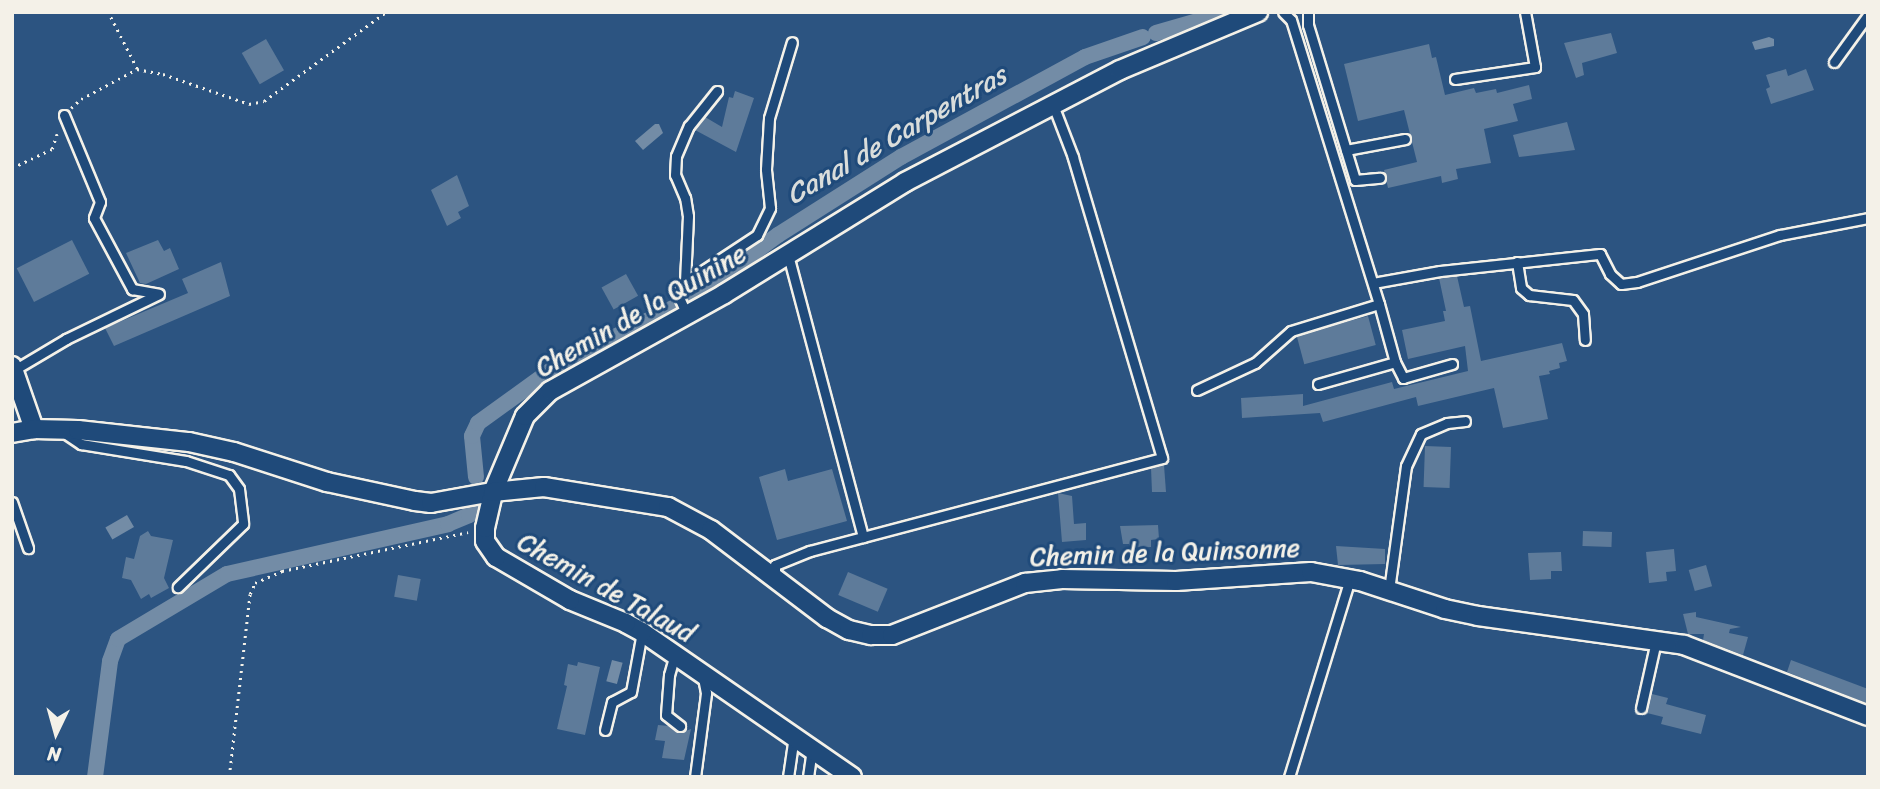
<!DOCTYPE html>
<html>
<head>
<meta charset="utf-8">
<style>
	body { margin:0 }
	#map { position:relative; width:1880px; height:789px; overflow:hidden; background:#2c5481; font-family:Sriracha,sans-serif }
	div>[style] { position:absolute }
	.water>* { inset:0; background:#738ca6; transform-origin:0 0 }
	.canal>* { height:16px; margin:-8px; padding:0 8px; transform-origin:8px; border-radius:8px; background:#738ca6 }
	.building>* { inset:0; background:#5e7b9a; transform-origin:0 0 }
	.path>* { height:2.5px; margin-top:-1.25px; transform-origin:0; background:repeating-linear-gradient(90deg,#f4f1e8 0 2px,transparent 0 7px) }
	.roads { filter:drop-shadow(2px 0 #f4f1e8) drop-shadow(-2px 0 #f4f1e8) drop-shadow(0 2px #f4f1e8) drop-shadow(0 -2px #f4f1e8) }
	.service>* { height:9px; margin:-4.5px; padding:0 4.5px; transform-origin:4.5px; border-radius:4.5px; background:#1f4a7a }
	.minor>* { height:18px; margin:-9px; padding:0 9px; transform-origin:9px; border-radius:9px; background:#1f4a7a }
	span { translate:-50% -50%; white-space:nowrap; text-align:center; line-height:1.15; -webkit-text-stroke:6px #1f4a7a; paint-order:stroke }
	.street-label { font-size:26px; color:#f4f1e8 }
	.water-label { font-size:28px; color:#dadddb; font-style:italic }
	.frame { position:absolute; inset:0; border:14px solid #f4f1e8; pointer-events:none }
	.north { position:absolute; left:21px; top:698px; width:70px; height:70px; -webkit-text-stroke:5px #1f4a7a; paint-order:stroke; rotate:185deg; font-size:19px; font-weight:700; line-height:28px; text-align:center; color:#f4f1e8 }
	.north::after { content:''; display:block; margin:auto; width:24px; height:32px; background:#f4f1e8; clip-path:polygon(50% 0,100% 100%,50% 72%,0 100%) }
</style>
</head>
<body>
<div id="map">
	<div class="water">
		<div style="clip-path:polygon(1769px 37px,1774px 39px,1774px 46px,1755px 50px,1752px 42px)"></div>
		<div style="clip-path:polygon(655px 124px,659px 124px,663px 133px,643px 150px,635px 141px)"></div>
		<div style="left:127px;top:515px;width:14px;height:25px;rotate:60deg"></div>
		<div style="left:612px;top:660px;width:11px;height:22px;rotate:15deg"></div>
	</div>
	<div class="canal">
		<div style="left:1156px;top:33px;width:76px;rotate:-16deg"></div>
		<div style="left:689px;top:301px;width:111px;rotate:-36.6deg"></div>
		<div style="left:778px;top:235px;width:146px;rotate:-32.4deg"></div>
		<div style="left:901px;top:157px;width:209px;rotate:-28.5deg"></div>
		<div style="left:1085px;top:57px;width:61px;rotate:-19deg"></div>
		<div style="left:476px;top:477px;width:41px;rotate:-95.6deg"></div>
		<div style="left:472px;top:436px;width:14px;rotate:-65deg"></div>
		<div style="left:478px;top:423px;width:99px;rotate:-35.9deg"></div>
		<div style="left:558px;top:365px;width:133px;rotate:-26.4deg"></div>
		<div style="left:95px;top:777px;width:117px;rotate:-82.6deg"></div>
		<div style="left:110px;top:661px;width:23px;rotate:-70deg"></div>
		<div style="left:118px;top:639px;width:127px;rotate:-30.8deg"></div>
		<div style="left:227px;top:574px;width:227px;rotate:-12.7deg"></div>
		<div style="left:448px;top:524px;width:23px;rotate:-23deg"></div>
		<div style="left:469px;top:515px;width:17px;rotate:-59deg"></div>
	</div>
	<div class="building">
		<div style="clip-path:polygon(1611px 33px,1617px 53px,1582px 63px,1584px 75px,1576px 78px,1564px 43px)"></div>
		<div style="left:266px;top:39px;width:36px;height:28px;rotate:60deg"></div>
		<div style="clip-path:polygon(1429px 44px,1432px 58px,1436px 57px,1445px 95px,1474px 88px,1476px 93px,1496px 89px,1497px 93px,1529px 85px,1532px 99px,1513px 104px,1518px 121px,1484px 129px,1491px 163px,1456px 169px,1458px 179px,1442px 183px,1441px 176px,1388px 188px,1384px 170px,1417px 162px,1404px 110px,1358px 121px,1344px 64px)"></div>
		<div style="clip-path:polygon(1786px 69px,1788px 76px,1806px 69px,1814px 90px,1771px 104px,1766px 89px,1770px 87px,1766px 75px)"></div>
		<div style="clip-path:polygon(735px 91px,754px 98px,736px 152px,695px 130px,705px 117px,722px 127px,729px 97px,733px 98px)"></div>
		<div style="clip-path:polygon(1567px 122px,1575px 150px,1519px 157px,1513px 135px)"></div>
		<div style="clip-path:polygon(457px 175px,469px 206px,458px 212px,461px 218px,447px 226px,431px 190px)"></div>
		<div style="left:72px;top:240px;width:38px;height:62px;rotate:63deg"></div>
		<div style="clip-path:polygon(158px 240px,164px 251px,170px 248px,179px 269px,146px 284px,140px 283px,126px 253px)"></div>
		<div style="clip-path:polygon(221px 262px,230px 296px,114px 346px,105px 328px,188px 293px,182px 279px)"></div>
		<div style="left:626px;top:274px;width:25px;height:28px;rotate:61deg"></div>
		<div style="clip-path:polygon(1457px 276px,1464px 307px,1470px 306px,1481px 361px,1562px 343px,1567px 361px,1559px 363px,1560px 368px,1549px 371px,1550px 374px,1539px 376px,1548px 419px,1503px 428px,1494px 388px,1418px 406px,1416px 397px,1323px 422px,1320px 413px,1242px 418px,1241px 398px,1303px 394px,1303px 406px,1392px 382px,1394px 389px,1468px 371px,1465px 346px,1408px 359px,1402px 330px,1445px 321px,1443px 311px,1446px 311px,1439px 278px)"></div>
		<div style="left:1368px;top:316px;width:30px;height:74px;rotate:75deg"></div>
		<div style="left:1425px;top:446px;width:26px;height:41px;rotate:2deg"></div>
		<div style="clip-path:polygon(1164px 465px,1166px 492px,1152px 492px,1151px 468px)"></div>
		<div style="clip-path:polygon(785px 469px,788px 481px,832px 469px,847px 521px,777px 540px,759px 477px)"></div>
		<div style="clip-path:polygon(1058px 493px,1072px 496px,1074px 524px,1086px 523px,1086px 540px,1062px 542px)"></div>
		<div style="clip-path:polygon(1158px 525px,1159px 539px,1151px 540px,1151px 547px,1130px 548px,1129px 544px,1123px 544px,1120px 526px)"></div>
		<div style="clip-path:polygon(148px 531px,151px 536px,173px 540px,164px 578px,169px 588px,151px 598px,149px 594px,141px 599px,131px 580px,122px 578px,126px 557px,134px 559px,140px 536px)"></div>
		<div style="left:1583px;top:531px;width:29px;height:15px;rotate:2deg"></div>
		<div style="clip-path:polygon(1336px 546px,1385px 549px,1385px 564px,1338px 565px)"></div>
		<div style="clip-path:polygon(1674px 549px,1676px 571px,1666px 572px,1667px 581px,1649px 583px,1646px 552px)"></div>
		<div style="clip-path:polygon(1561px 552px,1562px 571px,1551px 571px,1551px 579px,1530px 580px,1528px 553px)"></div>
		<div style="left:1706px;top:565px;width:22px;height:18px;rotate:74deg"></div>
		<div style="left:848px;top:572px;width:43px;height:25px;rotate:23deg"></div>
		<div style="left:398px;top:575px;width:23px;height:22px;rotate:10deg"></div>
		<div style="clip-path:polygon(1696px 612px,1696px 617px,1741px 627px,1730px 629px,1729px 633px,1748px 637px,1743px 655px,1703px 640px,1704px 634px,1688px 634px,1683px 614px)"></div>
		<div style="clip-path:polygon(1791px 660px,1868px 689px,1868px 704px,1787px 672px)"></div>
		<div style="clip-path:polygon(578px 662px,600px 667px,585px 735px,557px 729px,567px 686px,564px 685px,568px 664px,577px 666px)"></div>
		<div style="clip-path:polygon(1652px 694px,1668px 698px,1666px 704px,1706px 715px,1701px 734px,1661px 724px,1663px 717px,1647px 713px)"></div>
		<div style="clip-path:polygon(658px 725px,669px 726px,680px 733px,691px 729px,684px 760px,662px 758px,665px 741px,655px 740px)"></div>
	</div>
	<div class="path">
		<div style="left:137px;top:69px;width:26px;rotate:11deg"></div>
		<div style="left:163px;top:74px;width:91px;rotate:19.2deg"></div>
		<div style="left:249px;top:104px;width:15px;rotate:-11deg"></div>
		<div style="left:264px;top:101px;width:151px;rotate:-36.1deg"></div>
		<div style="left:71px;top:108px;width:13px;rotate:-42deg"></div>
		<div style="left:81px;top:99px;width:64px;rotate:-28.2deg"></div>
		<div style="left:137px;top:69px;width:64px;rotate:-117deg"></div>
		<div style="left:12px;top:168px;width:44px;rotate:-25.4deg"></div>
		<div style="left:52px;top:149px;width:16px;rotate:-72deg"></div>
		<div style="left:229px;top:777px;width:184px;rotate:-83.5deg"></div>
		<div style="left:250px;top:594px;width:12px;rotate:-66deg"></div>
		<div style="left:255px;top:583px;width:30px;rotate:-24deg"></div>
		<div style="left:282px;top:571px;width:190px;rotate:-11.8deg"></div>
	</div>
	<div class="roads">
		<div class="service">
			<div style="left:1308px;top:12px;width:13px;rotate:90deg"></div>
			<div style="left:1308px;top:25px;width:162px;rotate:73.1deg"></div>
			<div style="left:1355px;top:180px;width:25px;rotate:-5deg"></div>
			<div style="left:1834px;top:62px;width:58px;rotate:-54.1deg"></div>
			<div style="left:1455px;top:79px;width:81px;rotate:-8.5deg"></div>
			<div style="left:1535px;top:67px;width:56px;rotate:-100.3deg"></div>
			<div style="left:64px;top:115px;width:94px;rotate:67.5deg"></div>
			<div style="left:100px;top:202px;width:17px;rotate:111deg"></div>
			<div style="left:94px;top:218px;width:81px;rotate:61.8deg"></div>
			<div style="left:132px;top:289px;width:27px;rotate:10deg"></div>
			<div style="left:1346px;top:150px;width:60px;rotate:-10.6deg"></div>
			<div style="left:788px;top:255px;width:292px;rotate:75.1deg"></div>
			<div style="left:1517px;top:262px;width:26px;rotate:81deg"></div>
			<div style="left:1521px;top:288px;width:11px;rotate:41deg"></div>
			<div style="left:1529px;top:295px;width:44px;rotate:6.5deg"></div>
			<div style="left:1573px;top:300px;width:17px;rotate:54deg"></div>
			<div style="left:1583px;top:314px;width:26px;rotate:86deg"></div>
			<div style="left:685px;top:282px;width:66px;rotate:-87.4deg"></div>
			<div style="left:688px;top:216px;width:18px;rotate:-99deg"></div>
			<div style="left:685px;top:198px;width:25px;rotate:-113deg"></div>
			<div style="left:675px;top:175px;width:19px;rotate:-87deg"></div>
			<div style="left:676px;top:156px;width:33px;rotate:-67deg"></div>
			<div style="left:689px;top:126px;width:45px;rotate:-51.3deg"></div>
			<div style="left:1373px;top:283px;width:68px;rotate:-10.2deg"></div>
			<div style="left:1440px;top:271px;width:161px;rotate:-6.1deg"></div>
			<div style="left:1600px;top:254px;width:22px;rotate:63deg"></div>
			<div style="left:1610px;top:274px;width:15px;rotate:42deg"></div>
			<div style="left:1621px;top:284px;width:16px;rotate:-7deg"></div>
			<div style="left:1637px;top:282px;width:151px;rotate:-18.2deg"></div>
			<div style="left:1780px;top:235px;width:90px;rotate:-10.9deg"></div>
			<div style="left:686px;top:313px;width:17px;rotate:-114deg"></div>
			<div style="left:679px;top:297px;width:12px;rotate:-81deg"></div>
			<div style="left:681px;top:285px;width:91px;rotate:-33.3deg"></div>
			<div style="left:757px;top:235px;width:30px;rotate:-64deg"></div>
			<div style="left:770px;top:208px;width:39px;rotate:-96deg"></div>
			<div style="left:766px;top:169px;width:51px;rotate:-86.6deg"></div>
			<div style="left:769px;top:118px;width:79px;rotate:-73.2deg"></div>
			<div style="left:1395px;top:362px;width:18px;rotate:63deg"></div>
			<div style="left:1403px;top:378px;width:51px;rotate:-15.9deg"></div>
			<div style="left:14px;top:370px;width:61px;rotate:-30.8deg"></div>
			<div style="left:66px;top:339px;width:103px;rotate:-25.8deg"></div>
			<div style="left:1318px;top:384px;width:80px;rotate:-15.9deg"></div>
			<div style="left:1395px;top:362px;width:60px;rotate:-105.4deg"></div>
			<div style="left:1197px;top:390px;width:64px;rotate:-25deg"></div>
			<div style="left:1255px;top:363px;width:48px;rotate:-41.6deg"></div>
			<div style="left:1291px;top:331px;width:92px;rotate:-17.1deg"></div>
			<div style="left:1379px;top:304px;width:297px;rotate:-107.2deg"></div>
			<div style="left:1291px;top:20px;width:11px;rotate:-135deg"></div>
			<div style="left:63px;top:432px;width:22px;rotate:34deg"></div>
			<div style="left:81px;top:444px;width:106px;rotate:9.2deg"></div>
			<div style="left:186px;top:461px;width:45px;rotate:18deg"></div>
			<div style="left:229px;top:475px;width:17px;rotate:54deg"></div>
			<div style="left:239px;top:489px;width:35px;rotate:83deg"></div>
			<div style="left:243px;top:524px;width:91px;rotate:135.9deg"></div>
			<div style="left:12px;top:502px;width:49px;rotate:70.8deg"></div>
			<div style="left:775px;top:578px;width:13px;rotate:-90deg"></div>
			<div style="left:775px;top:565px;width:38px;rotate:-22deg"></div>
			<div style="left:810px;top:551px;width:364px;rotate:-14.8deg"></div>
			<div style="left:1162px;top:458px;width:314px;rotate:-106.5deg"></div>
			<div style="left:1073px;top:157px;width:56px;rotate:-111deg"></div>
			<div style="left:1389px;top:590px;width:125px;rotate:-82.2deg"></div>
			<div style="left:1406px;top:466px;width:35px;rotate:-65deg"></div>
			<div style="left:1421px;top:434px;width:28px;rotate:-23deg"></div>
			<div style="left:1447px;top:423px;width:18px;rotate:-6deg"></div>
			<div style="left:675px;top:654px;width:22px;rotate:106deg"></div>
			<div style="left:669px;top:675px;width:40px;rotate:94.3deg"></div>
			<div style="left:666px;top:715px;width:18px;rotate:38deg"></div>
			<div style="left:1641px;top:708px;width:69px;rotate:-77.4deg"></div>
			<div style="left:605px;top:730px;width:29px;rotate:-76deg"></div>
			<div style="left:612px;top:702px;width:21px;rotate:-28deg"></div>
			<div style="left:631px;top:692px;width:61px;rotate:-79.6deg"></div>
			<div style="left:695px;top:777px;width:85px;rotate:-82.5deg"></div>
			<div style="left:706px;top:693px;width:16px;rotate:-101deg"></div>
			<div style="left:788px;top:777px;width:41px;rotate:-81.7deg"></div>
			<div style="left:808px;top:777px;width:28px;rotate:-82deg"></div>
			<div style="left:1289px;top:777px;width:207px;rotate:-72.9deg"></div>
		</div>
		<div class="minor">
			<div style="left:12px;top:366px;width:67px;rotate:70.8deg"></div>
			<div style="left:12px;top:433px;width:22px;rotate:-10deg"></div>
			<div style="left:34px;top:429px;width:44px;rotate:1.3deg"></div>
			<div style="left:78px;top:430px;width:112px;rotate:6.2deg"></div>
			<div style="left:189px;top:442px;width:46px;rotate:12.5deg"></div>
			<div style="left:234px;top:452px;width:98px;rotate:17.9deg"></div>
			<div style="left:327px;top:482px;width:90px;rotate:12.2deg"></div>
			<div style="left:415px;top:501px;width:16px;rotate:7deg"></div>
			<div style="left:431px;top:503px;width:63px;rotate:-10.1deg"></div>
			<div style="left:493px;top:492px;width:82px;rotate:-67.2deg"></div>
			<div style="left:525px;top:416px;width:35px;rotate:-45deg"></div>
			<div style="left:550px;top:391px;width:199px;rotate:-29.1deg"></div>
			<div style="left:724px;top:294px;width:213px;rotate:-31.7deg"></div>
			<div style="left:905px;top:182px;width:242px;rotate:-27.5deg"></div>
			<div style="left:1120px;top:70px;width:150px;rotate:-22.8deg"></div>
			<div style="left:852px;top:777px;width:255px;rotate:-145.4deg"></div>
			<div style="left:642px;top:632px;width:18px;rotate:-151deg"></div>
			<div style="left:626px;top:623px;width:61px;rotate:-157.7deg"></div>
			<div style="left:570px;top:600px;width:86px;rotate:-149.8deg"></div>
			<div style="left:496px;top:557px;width:19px;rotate:-125deg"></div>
			<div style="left:485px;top:541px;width:13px;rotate:-90deg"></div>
			<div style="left:485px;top:528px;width:37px;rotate:-77deg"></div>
			<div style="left:493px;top:492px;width:51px;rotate:-5.6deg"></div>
			<div style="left:544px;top:487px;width:126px;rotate:9.2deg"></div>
			<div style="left:668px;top:507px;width:49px;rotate:28.1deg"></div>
			<div style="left:711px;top:530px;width:146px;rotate:37.2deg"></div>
			<div style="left:827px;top:618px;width:25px;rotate:29deg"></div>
			<div style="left:849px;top:630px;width:23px;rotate:13deg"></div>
			<div style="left:871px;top:635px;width:21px"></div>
			<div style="left:892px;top:635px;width:143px;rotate:-21.4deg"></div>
			<div style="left:1025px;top:583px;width:37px;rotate:-6deg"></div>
			<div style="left:1062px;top:579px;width:114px;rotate:1deg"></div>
			<div style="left:1176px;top:581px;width:135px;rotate:-3.8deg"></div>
			<div style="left:1311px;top:572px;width:50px;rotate:10.4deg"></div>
			<div style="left:1360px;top:581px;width:89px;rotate:18.2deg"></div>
			<div style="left:1445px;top:609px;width:34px;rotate:12deg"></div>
			<div style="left:1478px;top:616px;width:208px;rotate:8deg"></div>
			<div style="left:1684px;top:645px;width:197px;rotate:21.1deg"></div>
		</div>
	</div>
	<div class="street-label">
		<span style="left:641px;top:311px;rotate:-30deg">Chemin de la Quinine</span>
		<span style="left:1165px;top:553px;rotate:-2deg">Chemin de la Quinsonne</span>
		<span style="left:606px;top:588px;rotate:29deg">Chemin de Talaud</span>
	</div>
	<div class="water-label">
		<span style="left:896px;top:135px;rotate:-30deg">Canal de Carpentras</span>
	</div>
	<div class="frame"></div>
	<div class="north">N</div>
</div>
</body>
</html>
